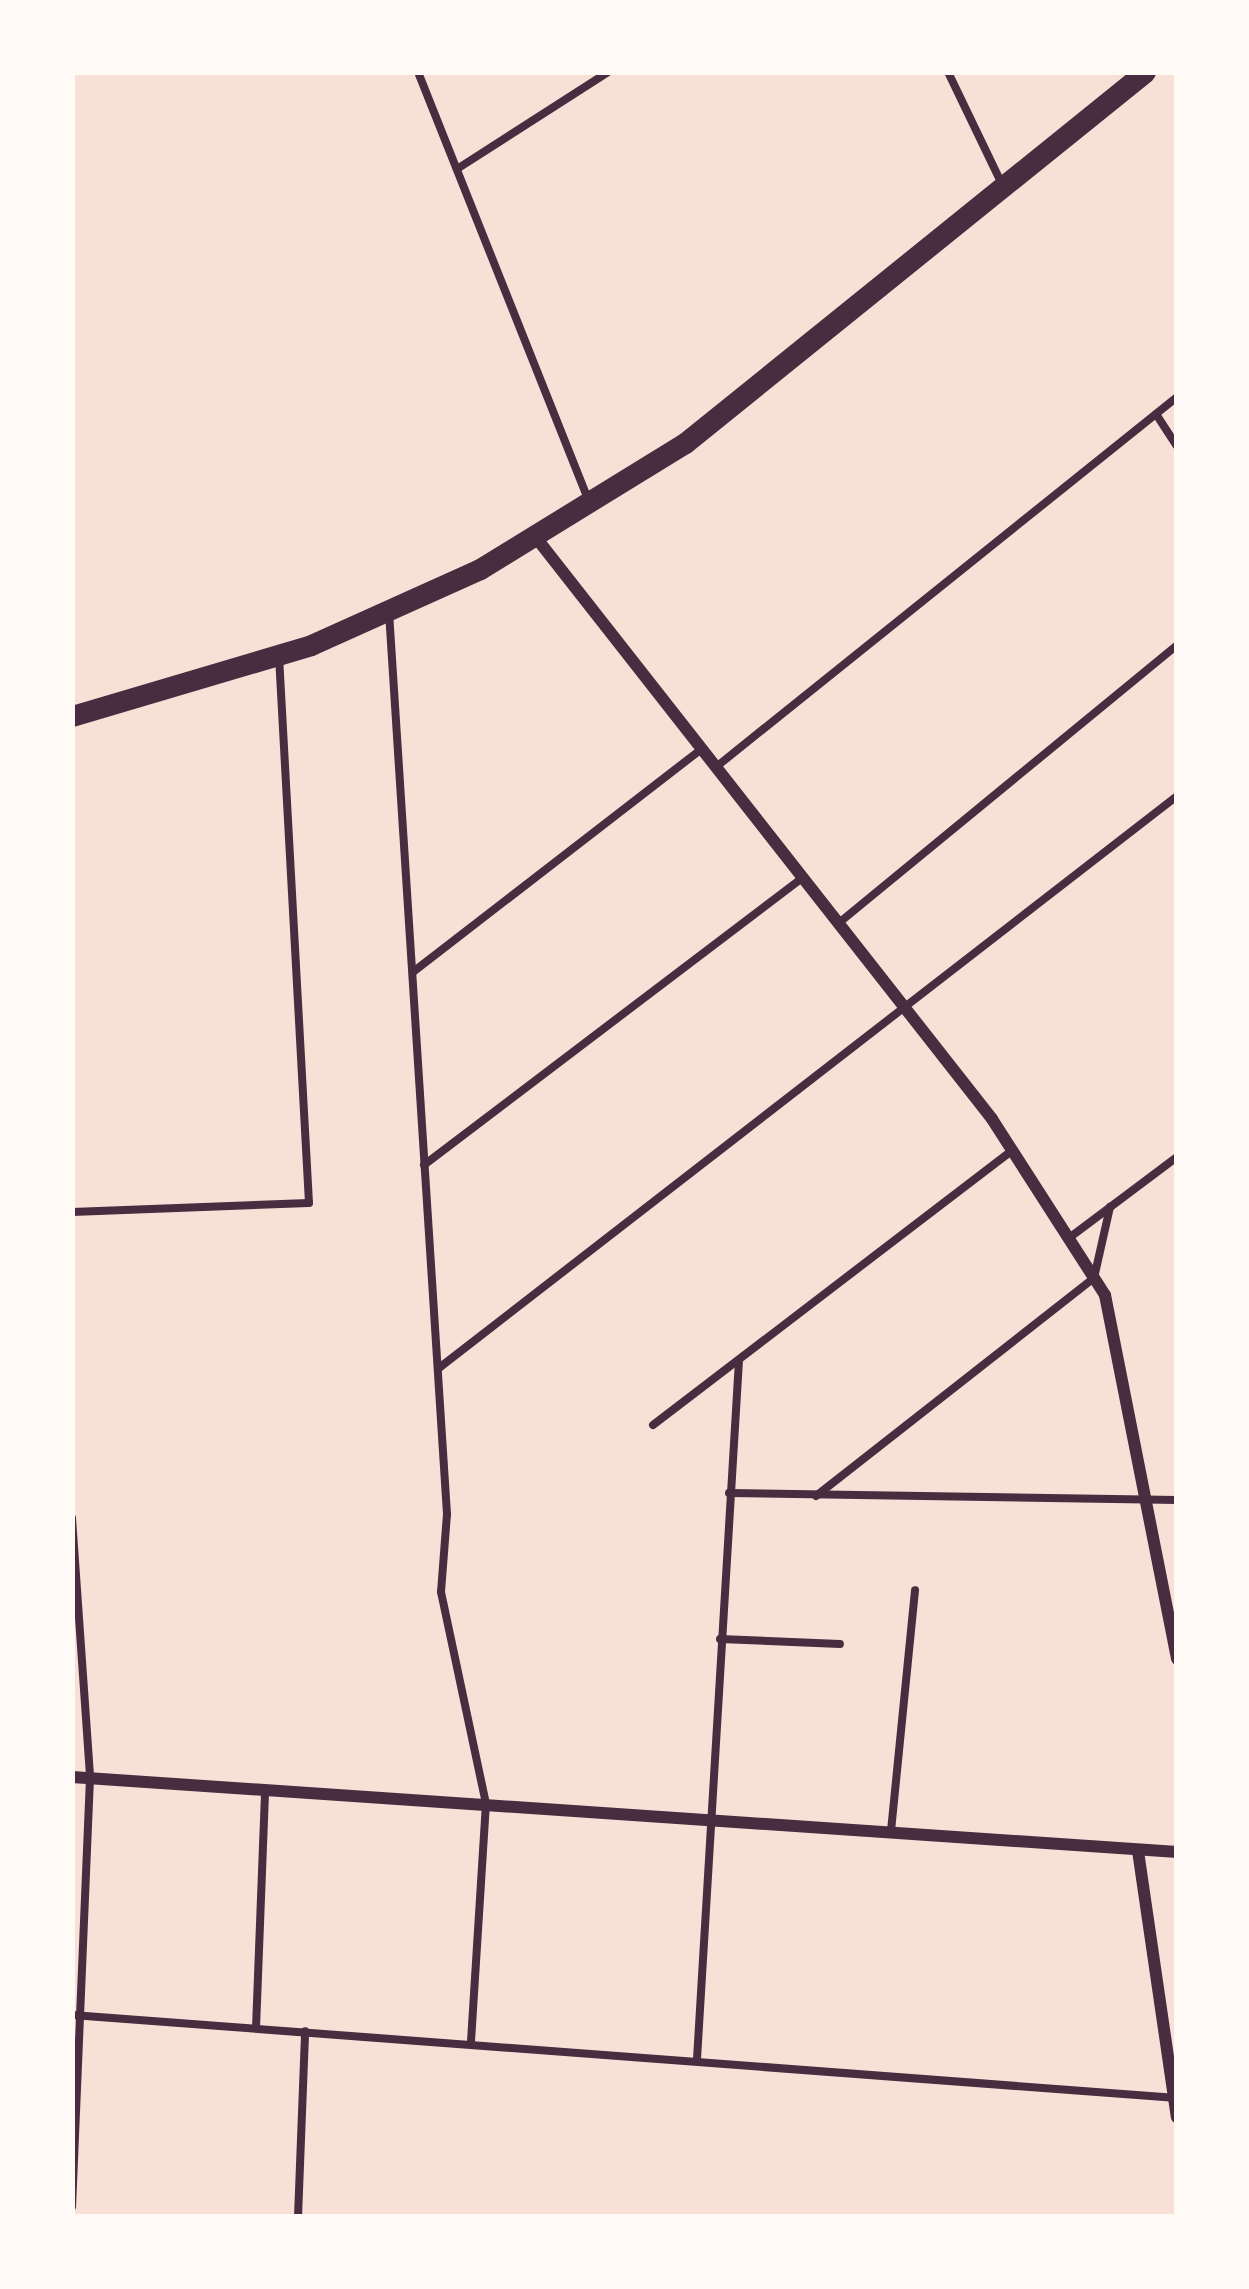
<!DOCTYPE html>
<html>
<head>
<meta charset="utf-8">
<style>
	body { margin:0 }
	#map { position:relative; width:1249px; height:2289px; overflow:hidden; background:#f7e1d7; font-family:"Roboto Serif",serif }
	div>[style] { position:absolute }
	.service>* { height:8px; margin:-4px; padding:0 4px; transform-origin:4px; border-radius:4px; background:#4a2c40 }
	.minor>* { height:12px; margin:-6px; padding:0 6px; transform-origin:6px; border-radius:6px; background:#4a2c40 }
	.tertiary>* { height:21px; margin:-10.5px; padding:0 10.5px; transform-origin:10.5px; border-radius:10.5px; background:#4a2c40 }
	span { translate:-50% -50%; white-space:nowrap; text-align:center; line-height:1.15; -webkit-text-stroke:12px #fffaf5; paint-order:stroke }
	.frame { position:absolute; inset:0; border:75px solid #fffaf5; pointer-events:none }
</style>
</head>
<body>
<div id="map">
	<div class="service">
		<div style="left:418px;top:72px;width:461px;rotate:68.3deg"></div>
		<div style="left:948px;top:72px;width:124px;rotate:64.3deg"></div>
		<div style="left:457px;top:169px;width:179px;rotate:-32.7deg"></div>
		<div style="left:1156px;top:414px;width:38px;rotate:57deg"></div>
		<div style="left:389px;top:612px;width:904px;rotate:86.32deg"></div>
		<div style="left:447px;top:1514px;width:78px;rotate:94.4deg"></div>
		<div style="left:441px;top:1592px;width:216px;rotate:78deg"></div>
		<div style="left:486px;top:1803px;width:240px;rotate:93.6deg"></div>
		<div style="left:716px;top:767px;width:591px;rotate:-38.75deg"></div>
		<div style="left:840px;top:922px;width:436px;rotate:-39.4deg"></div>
		<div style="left:413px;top:972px;width:365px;rotate:-37.7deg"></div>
		<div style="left:424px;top:1165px;width:475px;rotate:-37.2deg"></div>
		<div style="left:72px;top:1212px;width:237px;rotate:-2.2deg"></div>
		<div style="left:309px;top:1203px;width:548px;rotate:-93.14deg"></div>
		<div style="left:1069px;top:1238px;width:135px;rotate:-36.9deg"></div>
		<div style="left:439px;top:1368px;width:934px;rotate:-37.78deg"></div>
		<div style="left:653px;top:1425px;width:452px;rotate:-37.4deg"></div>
		<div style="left:729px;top:1493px;width:448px;rotate:0.9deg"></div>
		<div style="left:816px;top:1496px;width:353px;rotate:-38.1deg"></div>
		<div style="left:1094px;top:1278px;width:73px;rotate:-77.3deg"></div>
		<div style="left:72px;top:1518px;width:261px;rotate:86deg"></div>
		<div style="left:90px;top:1778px;width:429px;rotate:92.4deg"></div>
		<div style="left:720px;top:1639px;width:120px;rotate:2.4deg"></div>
		<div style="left:891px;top:1831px;width:242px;rotate:-84.3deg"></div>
		<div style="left:72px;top:2015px;width:1108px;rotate:4.3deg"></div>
		<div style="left:256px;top:2028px;width:239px;rotate:-87.8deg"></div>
		<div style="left:697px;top:2059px;width:700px;rotate:-86.56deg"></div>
		<div style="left:298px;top:2217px;width:186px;rotate:-87.8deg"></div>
	</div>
	<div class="minor">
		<div style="left:534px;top:535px;width:742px;rotate:51.89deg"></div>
		<div style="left:992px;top:1119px;width:209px;rotate:57.3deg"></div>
		<div style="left:1105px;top:1295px;width:371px;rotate:78.8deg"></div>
		<div style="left:72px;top:1777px;width:1108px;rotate:3.88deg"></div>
		<div style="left:1138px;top:1851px;width:269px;rotate:81.7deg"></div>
	</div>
	<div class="tertiary">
		<div style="left:72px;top:716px;width:249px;rotate:-16.5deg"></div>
		<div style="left:311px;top:645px;width:185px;rotate:-24.2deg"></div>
		<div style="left:480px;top:569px;width:241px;rotate:-31.6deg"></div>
		<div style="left:685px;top:443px;width:591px;rotate:-38.89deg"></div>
	</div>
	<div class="frame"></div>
</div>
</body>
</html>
